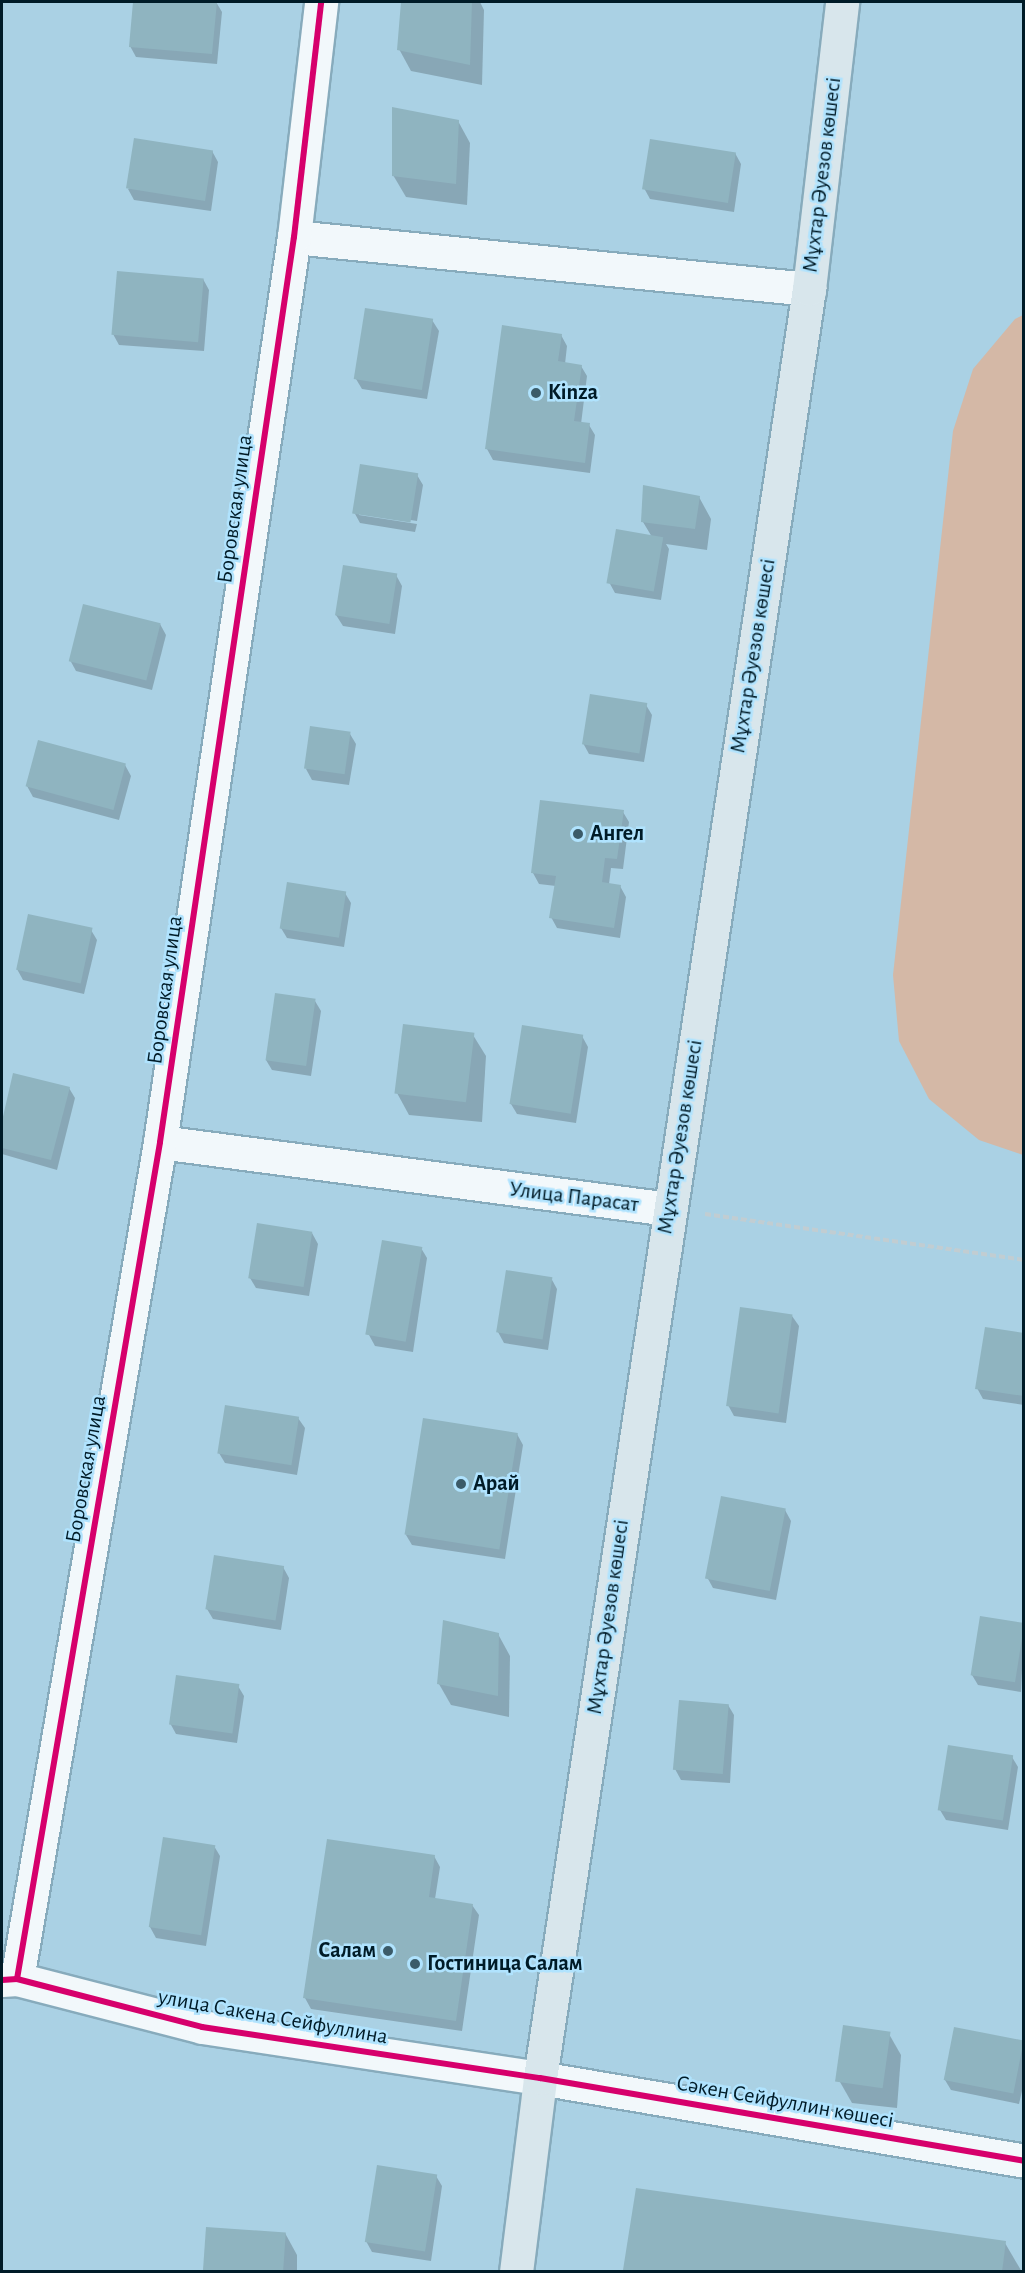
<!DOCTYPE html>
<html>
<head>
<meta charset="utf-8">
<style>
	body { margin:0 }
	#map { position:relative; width:1025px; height:2273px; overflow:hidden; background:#aad1e4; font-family:"Alegreya Sans",sans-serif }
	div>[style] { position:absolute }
	.green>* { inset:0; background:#d4b8a6 }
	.shadow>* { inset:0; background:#0003 }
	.building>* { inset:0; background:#8fb4c0; transform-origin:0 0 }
	.path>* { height:4px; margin-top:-2px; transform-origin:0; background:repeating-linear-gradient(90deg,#c1cdd2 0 6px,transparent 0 9px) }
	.roads { filter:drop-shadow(2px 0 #87abbc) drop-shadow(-2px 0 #87abbc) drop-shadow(0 2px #87abbc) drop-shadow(0 -2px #87abbc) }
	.minor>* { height:33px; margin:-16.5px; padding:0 16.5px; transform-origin:16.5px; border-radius:16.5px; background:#f2f8fb }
	.major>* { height:33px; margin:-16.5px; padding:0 16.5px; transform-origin:16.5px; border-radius:16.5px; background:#d8e6ec }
	.cycleway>* { height:6px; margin:-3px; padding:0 3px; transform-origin:3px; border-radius:3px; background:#d6006c }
	.dots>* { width:16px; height:16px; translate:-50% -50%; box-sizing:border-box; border:3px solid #b0e3fe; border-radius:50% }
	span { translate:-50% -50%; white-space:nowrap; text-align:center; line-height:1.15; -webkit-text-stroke:5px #b0e3fe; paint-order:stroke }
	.street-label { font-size:22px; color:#001b27 }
	.poi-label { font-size:22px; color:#001b27; font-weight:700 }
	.left { translate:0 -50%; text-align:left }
	.right { translate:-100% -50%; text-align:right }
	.frame { position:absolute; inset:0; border:3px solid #001b27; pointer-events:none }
</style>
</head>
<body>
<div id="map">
	<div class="green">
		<div style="clip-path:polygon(1023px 315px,1023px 1155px,979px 1140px,929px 1099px,899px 1041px,893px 975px,953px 431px,973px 369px,1015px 319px)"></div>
	</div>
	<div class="shadow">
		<div style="clip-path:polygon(135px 2px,216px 2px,222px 12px,217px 64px,136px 57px,130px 46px)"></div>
		<div style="clip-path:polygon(403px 2px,480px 2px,484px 10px,482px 85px,411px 71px,399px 49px)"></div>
		<div style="clip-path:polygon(458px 121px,470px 143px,467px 205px,406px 197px,393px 175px)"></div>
		<div style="clip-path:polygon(212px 151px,218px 162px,211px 211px,134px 200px,128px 189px)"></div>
		<div style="clip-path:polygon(735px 153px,741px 164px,734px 212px,650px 199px,644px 188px)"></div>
		<div style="clip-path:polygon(203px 279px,209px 290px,204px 351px,119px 345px,113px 334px)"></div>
		<div style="clip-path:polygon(432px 320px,439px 331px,427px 399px,362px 389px,356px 379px)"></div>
		<div style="clip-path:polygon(561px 335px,567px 346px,565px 364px,581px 366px,587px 376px,581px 424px,589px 425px,595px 435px,590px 473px,493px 460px,487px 449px)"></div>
		<div style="clip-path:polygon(417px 475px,423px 485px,417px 521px,359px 512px,359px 515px,417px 524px,415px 532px,360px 523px,354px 512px)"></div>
		<div style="clip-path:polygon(699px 497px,711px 519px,707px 550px,666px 544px,669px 549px,661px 600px,615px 593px,609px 582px,652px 537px,643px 522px)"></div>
		<div style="clip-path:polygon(396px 575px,402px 586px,395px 634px,343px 626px,336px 615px)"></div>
		<div style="clip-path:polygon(160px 624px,166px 635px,152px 690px,76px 671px,70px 660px)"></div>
		<div style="clip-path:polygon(646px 705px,652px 715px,644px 762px,589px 754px,583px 743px)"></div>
		<div style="clip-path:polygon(350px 734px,356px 744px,349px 785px,312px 780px,306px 769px)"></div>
		<div style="clip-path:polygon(125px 765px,131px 776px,119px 820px,33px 797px,27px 786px)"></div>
		<div style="clip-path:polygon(623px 812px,629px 822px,623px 869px,611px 868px,609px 884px,620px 886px,626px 897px,620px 938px,557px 928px,551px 917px,556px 886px,539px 884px,533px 873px)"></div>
		<div style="clip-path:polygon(345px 893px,351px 903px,344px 947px,287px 938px,281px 928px)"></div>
		<div style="clip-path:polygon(91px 930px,97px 940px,84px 994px,23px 980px,17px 969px)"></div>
		<div style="clip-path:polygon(315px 1001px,321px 1011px,311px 1076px,272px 1070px,266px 1060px)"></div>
		<div style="clip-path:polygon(473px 1035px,486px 1056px,482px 1122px,409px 1115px,397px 1093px)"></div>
		<div style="clip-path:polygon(582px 1036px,588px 1047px,576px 1123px,517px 1114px,511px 1104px)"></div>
		<div style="clip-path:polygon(14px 1075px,69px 1088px,75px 1098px,57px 1170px,2px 1154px,2px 1127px)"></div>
		<div style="clip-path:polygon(312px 1233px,318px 1244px,309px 1296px,256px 1288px,250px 1278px)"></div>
		<div style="clip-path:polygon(421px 1248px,427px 1258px,413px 1352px,375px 1346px,369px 1335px)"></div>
		<div style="clip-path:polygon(551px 1278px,557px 1289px,548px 1350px,504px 1343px,498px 1332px)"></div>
		<div style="clip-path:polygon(792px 1316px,799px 1326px,786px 1423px,734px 1416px,728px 1405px)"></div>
		<div style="clip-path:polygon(1024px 1334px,1024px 1405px,983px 1399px,977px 1388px)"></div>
		<div style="clip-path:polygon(298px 1418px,305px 1428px,297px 1475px,225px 1463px,219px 1453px)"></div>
		<div style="clip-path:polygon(517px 1434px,523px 1445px,505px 1559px,412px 1545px,406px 1535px)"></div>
		<div style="clip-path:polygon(785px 1510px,791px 1521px,776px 1600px,713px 1588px,707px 1577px)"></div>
		<div style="clip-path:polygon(283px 1567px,289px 1578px,281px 1630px,213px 1619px,207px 1609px)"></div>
		<div style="clip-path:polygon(1024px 1625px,1021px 1692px,978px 1685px,972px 1675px)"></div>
		<div style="clip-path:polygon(498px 1634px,510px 1656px,509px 1717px,451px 1705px,439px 1684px)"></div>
		<div style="clip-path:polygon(238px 1686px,244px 1696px,237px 1743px,176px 1734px,170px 1723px)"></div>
		<div style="clip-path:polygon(728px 1705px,734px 1715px,730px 1783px,681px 1780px,675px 1769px)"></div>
		<div style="clip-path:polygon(1012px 1757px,1018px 1767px,1008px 1830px,946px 1820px,940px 1810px)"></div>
		<div style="clip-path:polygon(214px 1846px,220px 1856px,206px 1946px,156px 1938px,150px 1927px)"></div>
		<div style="clip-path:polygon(434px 1856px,440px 1867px,435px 1899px,472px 1905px,479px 1915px,462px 2031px,311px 2009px,305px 1998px)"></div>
		<div style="clip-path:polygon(889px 2034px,901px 2055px,897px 2108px,852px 2103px,840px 2082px)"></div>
		<div style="clip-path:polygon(1024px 2043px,1024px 2082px,1019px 2104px,951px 2090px,945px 2080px)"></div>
		<div style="clip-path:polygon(436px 2176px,442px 2186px,431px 2261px,372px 2252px,366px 2241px)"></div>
		<div style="clip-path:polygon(285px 2233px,297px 2255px,297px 2272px,206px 2272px)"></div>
		<div style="clip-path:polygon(1005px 2243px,1022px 2272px,625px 2270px)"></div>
	</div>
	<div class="building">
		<div style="clip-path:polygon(133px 2px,217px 2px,212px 54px,129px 47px)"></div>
		<div style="clip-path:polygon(401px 2px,472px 2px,470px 65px,397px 50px)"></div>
		<div style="clip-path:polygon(392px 107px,459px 120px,456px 184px,392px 176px)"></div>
		<div style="left:134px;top:138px;width:80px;height:51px;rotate:9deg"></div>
		<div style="left:650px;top:139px;width:87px;height:51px;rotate:9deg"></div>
		<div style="left:117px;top:271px;width:87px;height:64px;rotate:5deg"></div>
		<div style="left:365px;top:308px;width:69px;height:72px;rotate:9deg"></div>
		<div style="clip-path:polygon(502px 325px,562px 334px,558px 361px,582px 365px,574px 421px,590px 423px,585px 463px,485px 449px)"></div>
		<div style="left:360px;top:464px;width:59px;height:50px;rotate:9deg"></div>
		<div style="clip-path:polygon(643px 485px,700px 496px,695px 529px,641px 522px)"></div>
		<div style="left:616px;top:529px;width:48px;height:55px;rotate:10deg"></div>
		<div style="left:343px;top:565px;width:55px;height:51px;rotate:9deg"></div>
		<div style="left:83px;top:604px;width:80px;height:59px;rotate:14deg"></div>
		<div style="left:590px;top:694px;width:58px;height:51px;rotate:9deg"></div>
		<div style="left:310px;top:726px;width:41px;height:43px;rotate:8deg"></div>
		<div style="left:38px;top:740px;width:91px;height:48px;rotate:15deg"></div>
		<div style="clip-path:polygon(540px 800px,624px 810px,617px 859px,605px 858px,602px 882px,621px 885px,614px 928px,549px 918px,556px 876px,531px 873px)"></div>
		<div style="left:287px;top:882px;width:60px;height:47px;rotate:9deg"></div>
		<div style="left:28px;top:914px;width:66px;height:57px;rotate:12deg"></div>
		<div style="left:275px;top:993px;width:41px;height:68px;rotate:8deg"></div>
		<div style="left:403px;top:1024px;width:72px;height:70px;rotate:7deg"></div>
		<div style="left:522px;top:1025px;width:62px;height:80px;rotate:9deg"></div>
		<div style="clip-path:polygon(13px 1073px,70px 1087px,51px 1160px,2px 1148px,2px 1121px)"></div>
		<div style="left:257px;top:1223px;width:56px;height:56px;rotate:9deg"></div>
		<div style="left:382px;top:1240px;width:41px;height:96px;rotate:10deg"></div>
		<div style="left:506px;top:1270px;width:47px;height:63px;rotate:9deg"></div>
		<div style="left:740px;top:1307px;width:53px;height:100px;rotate:8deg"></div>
		<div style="clip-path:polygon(985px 1327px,1024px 1333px,1024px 1396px,975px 1389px)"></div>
		<div style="left:225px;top:1405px;width:75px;height:49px;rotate:9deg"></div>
		<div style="left:423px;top:1418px;width:96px;height:118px;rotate:9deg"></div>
		<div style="left:721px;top:1496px;width:66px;height:84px;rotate:11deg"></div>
		<div style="left:214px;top:1555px;width:71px;height:55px;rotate:9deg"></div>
		<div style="left:980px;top:1616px;width:45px;height:60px;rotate:9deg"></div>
		<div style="clip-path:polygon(443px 1620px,499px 1633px,498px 1696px,437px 1684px)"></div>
		<div style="left:176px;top:1675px;width:64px;height:50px;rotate:8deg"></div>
		<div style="left:679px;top:1700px;width:50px;height:70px;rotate:5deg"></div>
		<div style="left:948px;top:1745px;width:66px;height:66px;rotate:9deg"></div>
		<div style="left:163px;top:1837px;width:53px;height:91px;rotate:9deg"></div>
		<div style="clip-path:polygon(327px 1839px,435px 1855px,429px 1897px,473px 1904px,456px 2021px,303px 1998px)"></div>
		<div style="left:843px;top:2025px;width:48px;height:57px;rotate:8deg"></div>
		<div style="left:954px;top:2027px;width:71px;height:54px;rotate:11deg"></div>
		<div style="left:377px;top:2165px;width:61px;height:78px;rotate:9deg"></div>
		<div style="clip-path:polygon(636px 2188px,1006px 2241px,1002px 2272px,623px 2270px)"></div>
		<div style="left:206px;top:2227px;width:80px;height:45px;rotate:4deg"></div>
	</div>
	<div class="path">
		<div style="left:705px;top:1214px;width:322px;rotate:8.2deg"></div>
	</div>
	<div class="roads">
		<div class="minor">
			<div style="left:294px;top:237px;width:518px;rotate:5.77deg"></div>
			<div style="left:160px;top:1142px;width:513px;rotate:7.5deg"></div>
			<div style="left:17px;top:1979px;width:849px;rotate:-80.3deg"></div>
			<div style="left:160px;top:1142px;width:915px;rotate:-81.58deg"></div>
			<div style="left:294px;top:237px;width:237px;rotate:-83.4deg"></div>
			<div style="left:2px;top:1980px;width:15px;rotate:-4deg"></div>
			<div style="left:17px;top:1979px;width:191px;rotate:14.5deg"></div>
			<div style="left:202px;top:2027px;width:342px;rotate:8.6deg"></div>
			<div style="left:540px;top:2078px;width:491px;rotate:9.7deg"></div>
		</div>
		<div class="major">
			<div style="left:516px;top:2272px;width:195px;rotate:-82.9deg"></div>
			<div style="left:540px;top:2078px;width:1809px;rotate:-81.45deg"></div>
			<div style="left:809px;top:289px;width:289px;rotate:-83.4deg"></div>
		</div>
	</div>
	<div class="cycleway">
		<div style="left:17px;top:1979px;width:849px;rotate:-80.3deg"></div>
		<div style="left:160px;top:1142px;width:915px;rotate:-81.58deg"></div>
		<div style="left:294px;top:237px;width:237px;rotate:-83.4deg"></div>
		<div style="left:2px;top:1980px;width:15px;rotate:-4deg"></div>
		<div style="left:17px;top:1979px;width:191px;rotate:14.5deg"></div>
		<div style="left:202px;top:2027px;width:342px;rotate:8.6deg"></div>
		<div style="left:540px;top:2078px;width:491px;rotate:9.7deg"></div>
	</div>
	<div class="dots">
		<div style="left:536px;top:393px;background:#3b5b69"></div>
		<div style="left:578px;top:834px;background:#3b5b69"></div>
		<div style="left:461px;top:1484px;background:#3b5b69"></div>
		<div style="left:388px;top:1951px;background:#3b5b69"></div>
		<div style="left:415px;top:1964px;background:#3b5b69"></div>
	</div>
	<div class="street-label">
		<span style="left:822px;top:175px;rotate:-83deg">Мұхтар Әуезов көшесі</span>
		<span style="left:235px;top:509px;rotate:-82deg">Боровская улица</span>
		<span style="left:753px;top:656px;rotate:-81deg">Мұхтар Әуезов көшесі</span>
		<span style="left:165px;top:990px;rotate:-82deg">Боровская улица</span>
		<span style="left:680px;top:1137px;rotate:-81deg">Мұхтар Әуезов көшесі</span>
		<span style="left:574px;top:1197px;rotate:7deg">Улица Парасат</span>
		<span style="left:86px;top:1469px;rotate:-80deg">Боровская улица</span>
		<span style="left:608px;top:1617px;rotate:-82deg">Мұхтар Әуезов көшесі</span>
		<span style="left:273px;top:2017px;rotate:10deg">улица Сакена Сейфуллина</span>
		<span style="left:785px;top:2102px;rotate:10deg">Сәкен Сейфуллин көшесі</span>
	</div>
	<div class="poi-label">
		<span class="left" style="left:548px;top:393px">Kinza</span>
		<span class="left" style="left:590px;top:834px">Ангел</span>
		<span class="left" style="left:473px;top:1484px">Арай</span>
		<span class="right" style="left:376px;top:1951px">Салам</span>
		<span class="left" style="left:427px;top:1964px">Гостиница Салам</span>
	</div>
	<div class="frame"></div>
</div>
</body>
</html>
